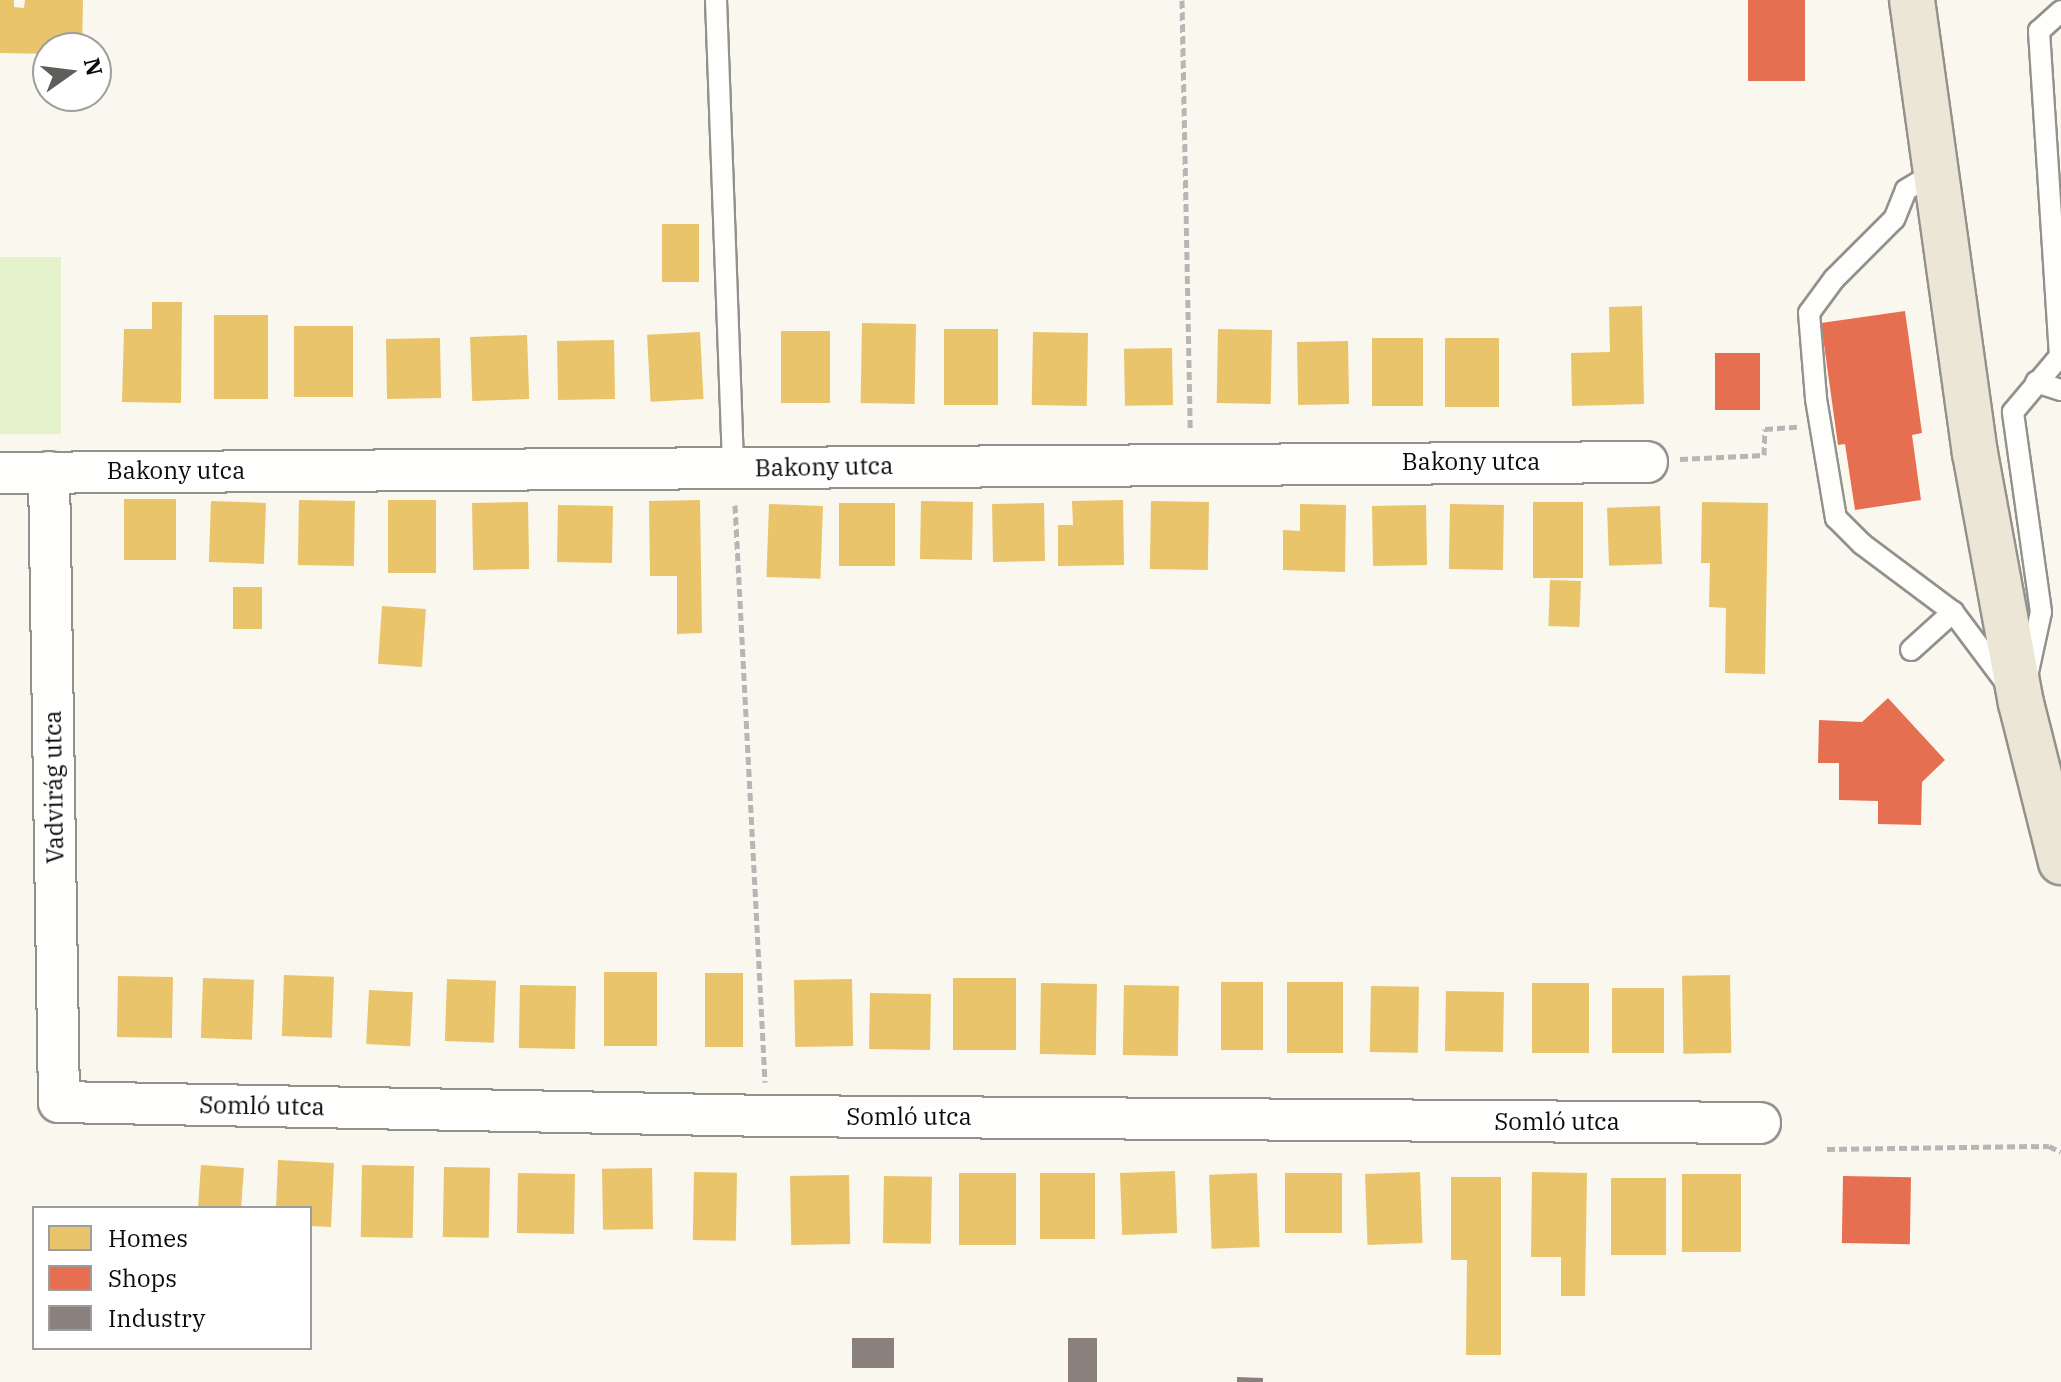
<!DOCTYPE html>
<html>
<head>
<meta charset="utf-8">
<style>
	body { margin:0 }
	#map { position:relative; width:2061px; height:1382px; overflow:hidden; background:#faf7ee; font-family:"IBM Plex Serif",serif }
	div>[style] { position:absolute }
	.green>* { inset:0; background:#e4f2cb; transform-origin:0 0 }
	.homes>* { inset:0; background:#e9c46a; transform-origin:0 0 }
	.shops>* { inset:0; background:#e76f51; transform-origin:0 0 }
	.industry>* { inset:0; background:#8a817c; transform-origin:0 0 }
	.path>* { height:5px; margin-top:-2.5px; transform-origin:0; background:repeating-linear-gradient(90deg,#b7b6b5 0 8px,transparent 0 12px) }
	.roads { filter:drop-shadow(2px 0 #93918d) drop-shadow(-2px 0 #93918d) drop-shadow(0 2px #93918d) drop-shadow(0 -2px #93918d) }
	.lane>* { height:20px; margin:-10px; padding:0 10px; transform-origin:10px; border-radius:10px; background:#fefefc }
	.street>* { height:40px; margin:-20px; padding:0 20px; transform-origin:20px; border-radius:20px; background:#fefefc }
	.primary>* { height:44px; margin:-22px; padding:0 22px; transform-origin:22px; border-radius:22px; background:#ece6d6 }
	span { translate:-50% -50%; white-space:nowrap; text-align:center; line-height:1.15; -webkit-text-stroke:8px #fff; paint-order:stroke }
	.street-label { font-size:24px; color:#0b0b0b }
	.legend { position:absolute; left:32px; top:1206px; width:280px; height:144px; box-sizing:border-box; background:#fff; border:2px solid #9d9d9d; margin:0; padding:10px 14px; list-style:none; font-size:24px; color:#0b0b0b }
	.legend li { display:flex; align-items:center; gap:16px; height:40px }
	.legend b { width:40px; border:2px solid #9d9d9d }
	.north { position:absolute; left:32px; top:32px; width:80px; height:80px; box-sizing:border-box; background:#fff; border:2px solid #9d9d9d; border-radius:50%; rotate:76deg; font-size:22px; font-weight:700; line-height:32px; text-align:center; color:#0b0b0b }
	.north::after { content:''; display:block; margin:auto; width:28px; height:36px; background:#5f5e5a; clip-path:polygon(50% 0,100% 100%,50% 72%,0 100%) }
</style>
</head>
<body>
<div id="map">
	<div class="green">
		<div style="left:0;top:257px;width:61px;height:177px"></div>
	</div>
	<div class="homes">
		<div style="clip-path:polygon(0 0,14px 0,14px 7px,24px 8px,25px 0,83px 0,82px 48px,48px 48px,48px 54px,0 53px)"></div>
		<div style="left:662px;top:224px;width:37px;height:58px"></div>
		<div style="clip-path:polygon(152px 302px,182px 302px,181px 403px,122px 402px,124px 329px,152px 329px)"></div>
		<div style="clip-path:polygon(1642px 306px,1644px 404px,1572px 406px,1571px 353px,1610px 352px,1609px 307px)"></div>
		<div style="left:214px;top:315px;width:54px;height:84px"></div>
		<div style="left:862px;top:323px;width:54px;height:80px;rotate:1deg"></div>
		<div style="left:294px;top:326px;width:59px;height:71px"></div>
		<div style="left:944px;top:329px;width:54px;height:76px"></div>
		<div style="left:1218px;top:329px;width:54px;height:74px;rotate:1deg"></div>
		<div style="left:781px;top:331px;width:49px;height:72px"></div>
		<div style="left:700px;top:332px;width:67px;height:53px;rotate:87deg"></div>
		<div style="left:1033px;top:332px;width:55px;height:73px;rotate:1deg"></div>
		<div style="left:527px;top:335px;width:64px;height:57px;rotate:88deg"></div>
		<div style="left:440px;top:338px;width:60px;height:54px;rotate:89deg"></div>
		<div style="left:1372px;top:338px;width:51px;height:68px"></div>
		<div style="left:1445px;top:338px;width:54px;height:69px"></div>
		<div style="left:614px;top:340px;width:59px;height:57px;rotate:89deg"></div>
		<div style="left:1348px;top:341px;width:63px;height:51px;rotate:89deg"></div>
		<div style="left:1172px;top:348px;width:57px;height:48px;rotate:89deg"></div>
		<div style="left:124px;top:499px;width:52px;height:61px"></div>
		<div style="left:299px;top:500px;width:56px;height:65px;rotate:1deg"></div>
		<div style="left:388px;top:500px;width:48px;height:73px"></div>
		<div style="clip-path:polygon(700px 500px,702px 633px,677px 634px,677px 576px,650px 576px,649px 501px)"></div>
		<div style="clip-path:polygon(1123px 500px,1124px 565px,1058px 566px,1058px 525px,1073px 525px,1072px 501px)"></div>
		<div style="left:211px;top:501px;width:55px;height:61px;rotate:2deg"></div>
		<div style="left:921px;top:501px;width:52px;height:58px;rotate:1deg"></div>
		<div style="left:1151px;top:501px;width:58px;height:68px;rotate:1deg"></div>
		<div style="left:528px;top:502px;width:67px;height:56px;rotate:89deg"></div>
		<div style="left:1533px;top:502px;width:50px;height:76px"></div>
		<div style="clip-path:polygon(1702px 502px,1768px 503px,1765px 674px,1725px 673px,1726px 608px,1709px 607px,1710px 563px,1701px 563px)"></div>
		<div style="left:839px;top:503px;width:56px;height:63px"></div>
		<div style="left:1044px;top:503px;width:58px;height:52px;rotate:89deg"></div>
		<div style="left:769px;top:504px;width:54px;height:73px;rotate:2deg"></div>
		<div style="clip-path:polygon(1300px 504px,1346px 505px,1345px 572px,1283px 570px,1283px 530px,1300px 531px)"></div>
		<div style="left:1450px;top:504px;width:54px;height:65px;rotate:1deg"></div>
		<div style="left:558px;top:505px;width:55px;height:57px;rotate:1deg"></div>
		<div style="left:1426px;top:505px;width:60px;height:54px;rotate:89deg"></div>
		<div style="left:1660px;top:506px;width:58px;height:53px;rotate:88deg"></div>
		<div style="left:1550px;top:580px;width:31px;height:46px;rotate:2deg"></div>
		<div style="left:233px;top:587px;width:29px;height:42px"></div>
		<div style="left:382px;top:606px;width:44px;height:58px;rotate:4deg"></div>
		<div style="left:604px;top:972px;width:53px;height:74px"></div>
		<div style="left:705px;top:973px;width:38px;height:74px"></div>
		<div style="left:284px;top:975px;width:50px;height:61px;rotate:2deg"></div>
		<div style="left:1730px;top:975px;width:78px;height:48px;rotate:89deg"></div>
		<div style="left:118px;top:976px;width:55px;height:61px;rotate:1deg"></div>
		<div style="left:203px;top:978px;width:51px;height:60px;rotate:2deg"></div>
		<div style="left:953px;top:978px;width:63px;height:72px"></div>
		<div style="left:447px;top:979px;width:49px;height:62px;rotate:2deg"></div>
		<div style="left:852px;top:979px;width:67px;height:58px;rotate:89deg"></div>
		<div style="left:1221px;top:982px;width:42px;height:68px"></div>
		<div style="left:1287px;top:982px;width:56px;height:71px"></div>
		<div style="left:1041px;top:983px;width:56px;height:71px;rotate:1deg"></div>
		<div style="left:1589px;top:983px;width:70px;height:57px;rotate:90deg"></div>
		<div style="left:520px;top:985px;width:56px;height:63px;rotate:1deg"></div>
		<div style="left:1124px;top:985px;width:55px;height:70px;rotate:1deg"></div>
		<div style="left:1371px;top:986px;width:48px;height:66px;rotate:1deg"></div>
		<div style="left:1612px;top:988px;width:52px;height:65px"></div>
		<div style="left:369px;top:990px;width:44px;height:54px;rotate:3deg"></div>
		<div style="left:1446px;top:991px;width:58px;height:60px;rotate:1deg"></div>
		<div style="left:870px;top:993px;width:61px;height:56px;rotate:1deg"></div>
		<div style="clip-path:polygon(278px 1160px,334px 1163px,331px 1227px,310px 1226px,310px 1208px,276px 1208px)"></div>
		<div style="left:201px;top:1165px;width:43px;height:43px;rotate:4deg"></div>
		<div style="left:362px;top:1165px;width:52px;height:72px;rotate:1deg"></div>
		<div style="left:444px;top:1167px;width:46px;height:70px;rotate:1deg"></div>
		<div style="left:652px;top:1168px;width:61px;height:50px;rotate:89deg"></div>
		<div style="left:1175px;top:1171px;width:62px;height:55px;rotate:88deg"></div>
		<div style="left:694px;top:1172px;width:43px;height:68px;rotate:1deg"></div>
		<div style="left:1420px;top:1172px;width:71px;height:55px;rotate:88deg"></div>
		<div style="clip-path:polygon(1532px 1172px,1587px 1173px,1585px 1296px,1561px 1296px,1561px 1257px,1531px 1257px)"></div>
		<div style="left:518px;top:1173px;width:57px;height:60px;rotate:1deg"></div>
		<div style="left:959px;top:1173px;width:57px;height:72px"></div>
		<div style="left:1040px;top:1173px;width:55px;height:66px"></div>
		<div style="left:1257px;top:1173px;width:74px;height:48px;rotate:88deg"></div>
		<div style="left:1285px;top:1173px;width:57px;height:60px"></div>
		<div style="left:1682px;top:1174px;width:59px;height:78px"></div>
		<div style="left:849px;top:1175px;width:69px;height:59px;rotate:89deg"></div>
		<div style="left:884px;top:1176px;width:48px;height:67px;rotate:1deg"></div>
		<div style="clip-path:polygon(1451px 1177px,1501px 1177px,1501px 1355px,1466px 1355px,1467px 1260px,1451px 1260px)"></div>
		<div style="left:1611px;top:1178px;width:55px;height:77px"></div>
	</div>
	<div class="shops">
		<div style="left:1748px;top:0;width:57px;height:81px"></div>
		<div style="clip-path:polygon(1905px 311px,1922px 433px,1912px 435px,1921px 500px,1855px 510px,1845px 444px,1838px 445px,1821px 323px)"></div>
		<div style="left:1715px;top:353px;width:45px;height:57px"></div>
		<div style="clip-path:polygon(1888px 698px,1945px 760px,1922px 782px,1921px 825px,1878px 824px,1878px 801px,1839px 800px,1839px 763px,1818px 763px,1819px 720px,1862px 722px)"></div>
		<div style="left:1843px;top:1176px;width:68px;height:67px;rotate:1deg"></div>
	</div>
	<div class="industry">
		<div style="left:852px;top:1338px;width:42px;height:30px"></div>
		<div style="left:1068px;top:1338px;width:29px;height:44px"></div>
		<div style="clip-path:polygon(1237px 1377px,1263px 1378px,1263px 1382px,1237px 1382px)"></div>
	</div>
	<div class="path">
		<div style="left:1182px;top:0;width:429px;rotate:88.9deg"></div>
		<div style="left:1680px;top:459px;width:84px;rotate:-2.7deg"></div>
		<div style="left:1764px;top:455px;width:26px;rotate:-88deg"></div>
		<div style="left:1765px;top:429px;width:32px;rotate:-4deg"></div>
		<div style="left:735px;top:505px;width:578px;rotate:87.02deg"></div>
		<div style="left:1827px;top:1149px;width:222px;rotate:-0.8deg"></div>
		<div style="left:2049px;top:1146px;width:13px;rotate:27deg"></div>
	</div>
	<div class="roads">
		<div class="lane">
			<div style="left:716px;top:0;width:468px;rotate:87.9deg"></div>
			<div style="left:1934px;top:173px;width:33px;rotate:149deg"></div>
			<div style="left:1906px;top:190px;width:31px;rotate:112deg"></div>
			<div style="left:1894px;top:219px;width:85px;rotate:135deg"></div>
			<div style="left:1834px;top:279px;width:42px;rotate:126.3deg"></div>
			<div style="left:1809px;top:313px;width:86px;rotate:85.3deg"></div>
			<div style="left:1816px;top:399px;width:121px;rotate:80.5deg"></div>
			<div style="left:1836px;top:518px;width:37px;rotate:45deg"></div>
			<div style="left:1862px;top:544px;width:114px;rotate:36.8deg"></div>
			<div style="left:1953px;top:612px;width:90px;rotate:53.1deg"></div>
			<div style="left:2036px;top:382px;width:26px;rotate:18deg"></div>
			<div style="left:1911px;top:650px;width:57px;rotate:-42.1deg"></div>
			<div style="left:2028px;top:672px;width:61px;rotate:-77.8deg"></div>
			<div style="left:2041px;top:612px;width:202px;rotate:-98deg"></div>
			<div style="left:2013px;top:412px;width:73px;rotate:-50deg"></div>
			<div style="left:2060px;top:356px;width:326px;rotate:-93.7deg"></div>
			<div style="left:2039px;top:31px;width:30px;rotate:-42deg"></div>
		</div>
		<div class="street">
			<div style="left:49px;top:472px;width:630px;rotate:89.09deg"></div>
			<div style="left:59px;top:1102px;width:708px;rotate:1.13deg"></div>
			<div style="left:767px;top:1116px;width:993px;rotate:0.4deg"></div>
			<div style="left:0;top:473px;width:1647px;rotate:-0.38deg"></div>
		</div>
		<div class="primary">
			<div style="left:1912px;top:0;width:457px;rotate:82.1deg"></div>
			<div style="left:1975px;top:453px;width:254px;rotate:79.6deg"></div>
			<div style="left:2021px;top:703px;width:164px;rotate:75.9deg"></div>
		</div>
	</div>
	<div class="street-label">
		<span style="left:1471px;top:462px">Bakony utca</span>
		<span style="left:824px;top:467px;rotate:-1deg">Bakony utca</span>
		<span style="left:176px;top:471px">Bakony utca</span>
		<span style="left:54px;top:787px;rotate:-91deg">Vadvirág utca</span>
		<span style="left:262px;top:1106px;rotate:1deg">Somló utca</span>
		<span style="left:909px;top:1117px">Somló utca</span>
		<span style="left:1557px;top:1122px">Somló utca</span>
	</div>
	<ul class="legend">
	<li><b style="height:22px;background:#e9c46a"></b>Homes</li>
	<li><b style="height:22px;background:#e76f51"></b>Shops</li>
	<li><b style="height:22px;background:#8a817c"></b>Industry</li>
	</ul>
	<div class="north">N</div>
</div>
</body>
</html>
